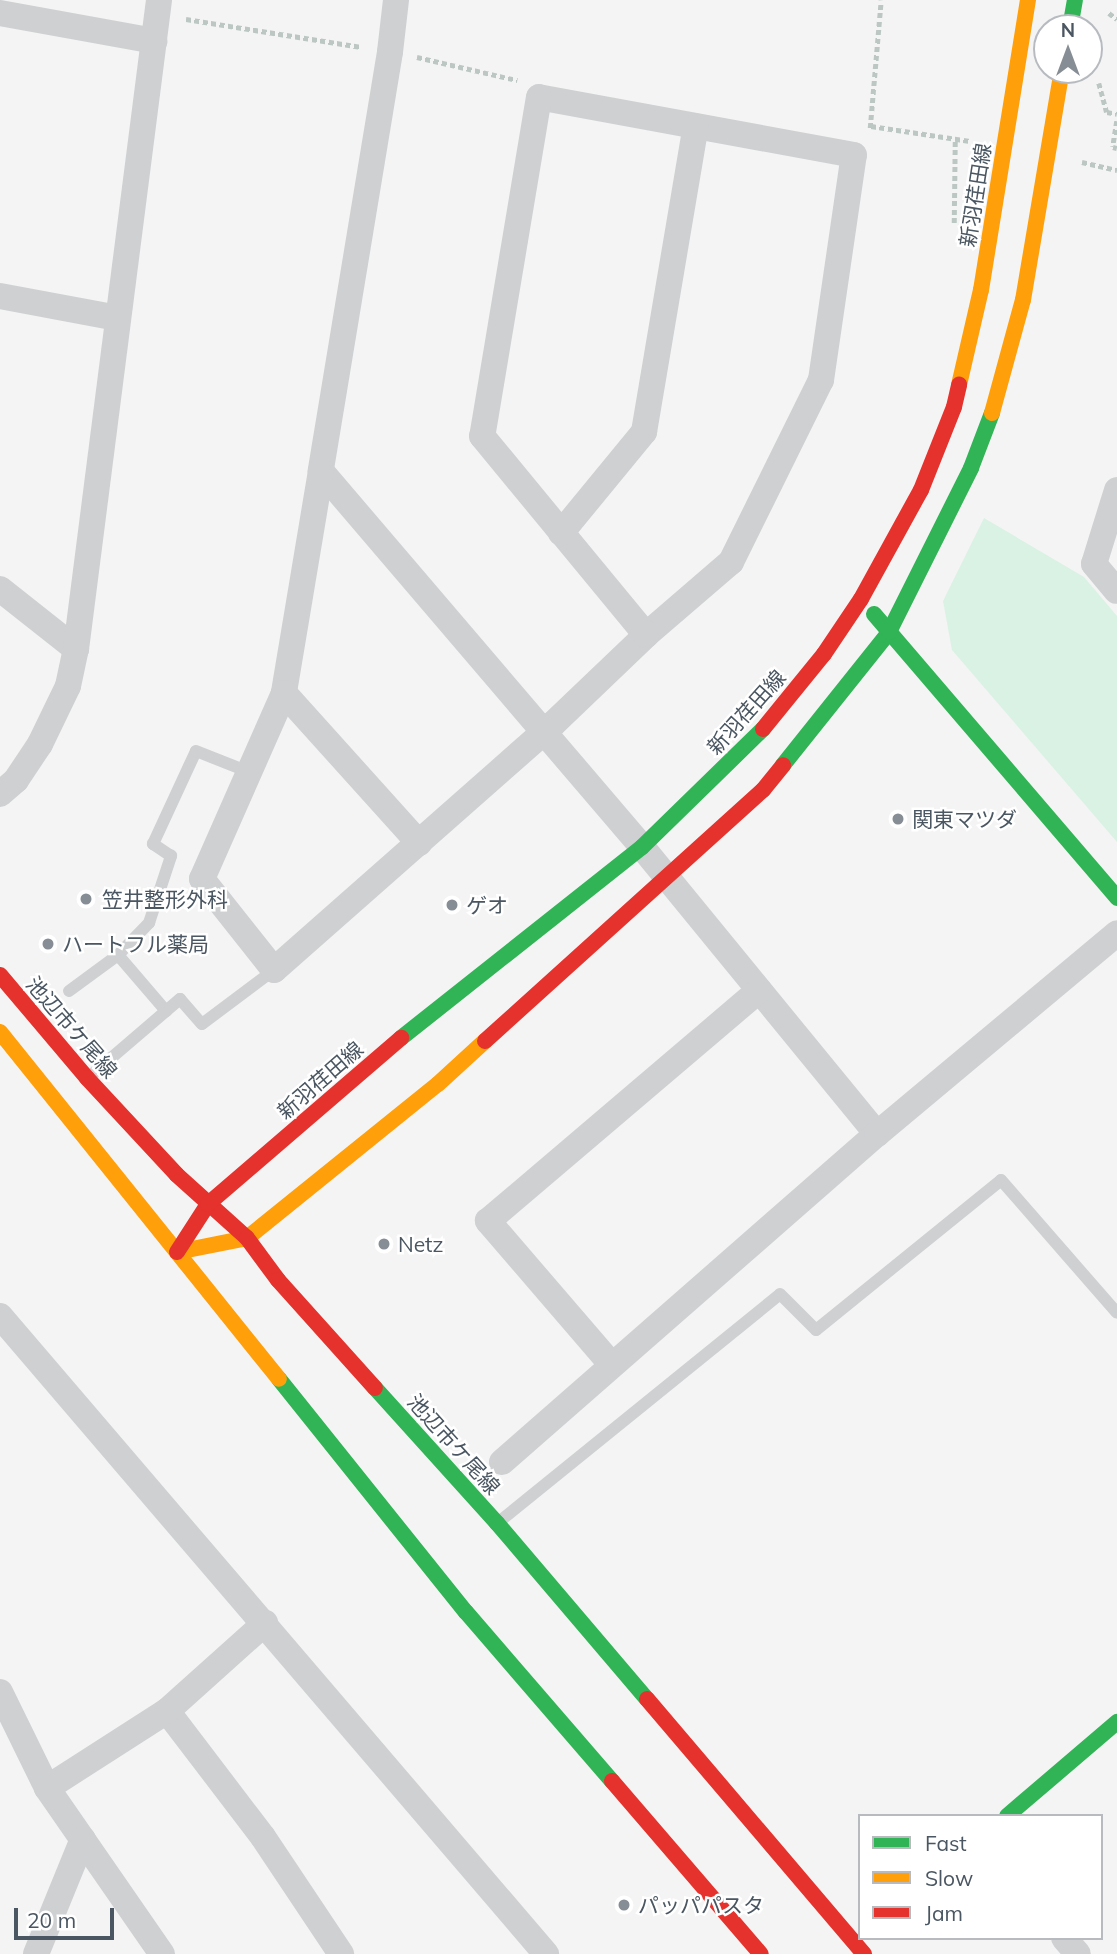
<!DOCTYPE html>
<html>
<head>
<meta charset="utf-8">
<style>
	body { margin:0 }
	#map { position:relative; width:1117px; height:1954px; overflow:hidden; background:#f4f4f4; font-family:Mulish,"Noto Sans JP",sans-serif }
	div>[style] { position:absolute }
	.green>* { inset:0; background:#d9f2e3 }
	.path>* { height:4.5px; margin-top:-2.25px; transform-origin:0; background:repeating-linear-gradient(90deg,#bcc7c4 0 5px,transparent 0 8.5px) }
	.lane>* { height:12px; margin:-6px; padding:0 6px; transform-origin:6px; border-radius:6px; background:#ced0d2 }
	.street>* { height:26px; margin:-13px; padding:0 13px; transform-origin:13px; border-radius:13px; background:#ced0d2 }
	.fast>* { height:16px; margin:-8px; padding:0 8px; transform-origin:8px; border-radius:8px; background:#30b455 }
	.slow>* { height:16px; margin:-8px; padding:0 8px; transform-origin:8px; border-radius:8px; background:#ff9f0a }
	.jam>* { height:16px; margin:-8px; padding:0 8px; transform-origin:8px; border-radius:8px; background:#e5322d }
	.dots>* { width:19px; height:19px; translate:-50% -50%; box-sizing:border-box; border:4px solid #fff; border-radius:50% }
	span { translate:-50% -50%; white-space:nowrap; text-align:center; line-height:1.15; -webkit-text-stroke:5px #fff; paint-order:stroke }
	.street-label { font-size:21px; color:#4a5661 }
	.poi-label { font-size:21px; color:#4a5661 }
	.left { translate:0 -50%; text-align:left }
	.legend { position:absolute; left:858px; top:1814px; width:245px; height:126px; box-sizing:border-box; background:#fff; border:2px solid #b7bbc0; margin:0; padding:9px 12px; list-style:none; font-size:21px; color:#4a5661 }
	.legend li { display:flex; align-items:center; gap:14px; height:35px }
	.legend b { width:35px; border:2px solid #b7bbc0 }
	.north { position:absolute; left:1033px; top:14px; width:70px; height:70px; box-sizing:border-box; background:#fff; border:2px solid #b7bbc0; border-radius:50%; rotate:0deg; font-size:19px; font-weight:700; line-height:28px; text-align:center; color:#4a5661 }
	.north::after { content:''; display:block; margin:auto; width:24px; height:32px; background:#868d94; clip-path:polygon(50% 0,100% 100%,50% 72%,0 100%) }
	.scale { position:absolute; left:14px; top:1908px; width:100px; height:32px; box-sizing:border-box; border:4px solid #4a5661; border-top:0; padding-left:9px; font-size:21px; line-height:24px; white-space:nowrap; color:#4a5661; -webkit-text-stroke:5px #fff; paint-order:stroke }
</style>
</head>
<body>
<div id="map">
	<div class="green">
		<div style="clip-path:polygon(984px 518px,1084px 577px,1117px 616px,1117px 842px,952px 650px,943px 601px)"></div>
	</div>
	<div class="path">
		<div style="left:1109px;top:13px;width:10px;rotate:37deg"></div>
		<div style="left:186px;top:19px;width:176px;rotate:9.1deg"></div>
		<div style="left:417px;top:57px;width:103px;rotate:13deg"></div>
		<div style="left:1099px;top:83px;width:30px;rotate:75deg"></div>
		<div style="left:1107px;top:112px;width:10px;rotate:11deg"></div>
		<div style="left:1117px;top:121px;width:26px;rotate:99deg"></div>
		<div style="left:1113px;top:147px;width:4px;rotate:14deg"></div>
		<div style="left:871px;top:126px;width:100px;rotate:8.6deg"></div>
		<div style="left:870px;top:128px;width:128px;rotate:-85.1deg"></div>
		<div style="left:1082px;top:162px;width:36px;rotate:13deg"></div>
		<div style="left:954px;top:223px;width:85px;rotate:-89.3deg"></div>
	</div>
	<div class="lane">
		<div style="left:118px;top:955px;width:74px;rotate:49.4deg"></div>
		<div style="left:69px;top:991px;width:61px;rotate:-36.3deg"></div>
		<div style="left:118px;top:955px;width:45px;rotate:-45.9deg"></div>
		<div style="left:149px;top:923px;width:71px;rotate:-71.8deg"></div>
		<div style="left:171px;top:856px;width:22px;rotate:-146deg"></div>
		<div style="left:153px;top:844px;width:102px;rotate:-65.2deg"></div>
		<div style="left:196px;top:751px;width:57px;rotate:21.6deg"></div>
		<div style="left:89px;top:1077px;width:120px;rotate:-40.6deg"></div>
		<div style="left:180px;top:999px;width:33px;rotate:49deg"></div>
		<div style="left:202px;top:1024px;width:90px;rotate:-36.9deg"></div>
		<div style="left:500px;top:1521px;width:360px;rotate:-39deg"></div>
		<div style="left:780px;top:1294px;width:51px;rotate:45deg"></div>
		<div style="left:816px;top:1330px;width:238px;rotate:-39deg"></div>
		<div style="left:1001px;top:1180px;width:176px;rotate:48.9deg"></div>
	</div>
	<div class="street">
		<div style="left:396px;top:0;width:52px;rotate:96.6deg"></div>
		<div style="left:390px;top:52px;width:425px;rotate:99.4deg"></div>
		<div style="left:321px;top:471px;width:494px;rotate:49.5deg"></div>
		<div style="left:642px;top:847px;width:371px;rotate:50.7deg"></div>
		<div style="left:0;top:13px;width:157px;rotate:10.3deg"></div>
		<div style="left:0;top:296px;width:119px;rotate:10.6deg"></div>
		<div style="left:321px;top:471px;width:225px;rotate:99.5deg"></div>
		<div style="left:284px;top:693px;width:203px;rotate:113.8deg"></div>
		<div style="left:202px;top:879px;width:116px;rotate:51.6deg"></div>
		<div style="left:274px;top:970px;width:372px;rotate:-41.4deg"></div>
		<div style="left:553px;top:724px;width:129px;rotate:-43.7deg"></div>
		<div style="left:646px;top:635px;width:112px;rotate:-40.7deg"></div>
		<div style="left:731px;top:562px;width:203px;rotate:-63.7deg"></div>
		<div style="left:821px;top:380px;width:227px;rotate:-81.7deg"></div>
		<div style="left:854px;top:155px;width:320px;rotate:-169.6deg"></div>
		<div style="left:539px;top:97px;width:344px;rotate:99.5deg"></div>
		<div style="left:482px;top:436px;width:258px;rotate:50.5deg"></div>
		<div style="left:1117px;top:490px;width:77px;rotate:107.3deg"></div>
		<div style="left:1094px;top:564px;width:35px;rotate:50deg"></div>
		<div style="left:561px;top:533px;width:131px;rotate:-50.6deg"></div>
		<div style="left:644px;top:432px;width:310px;rotate:-80.4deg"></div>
		<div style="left:0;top:589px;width:97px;rotate:38.3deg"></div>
		<div style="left:284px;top:693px;width:202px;rotate:48deg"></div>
		<div style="left:0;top:794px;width:21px;rotate:-41deg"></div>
		<div style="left:16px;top:780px;width:43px;rotate:-56.3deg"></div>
		<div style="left:40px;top:744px;width:64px;rotate:-64.2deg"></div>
		<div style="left:68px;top:686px;width:38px;rotate:-78deg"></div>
		<div style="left:76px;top:649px;width:654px;rotate:-82.71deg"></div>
		<div style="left:0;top:1316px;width:840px;rotate:49.44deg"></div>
		<div style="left:611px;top:1364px;width:189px;rotate:-130.7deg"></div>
		<div style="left:488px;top:1221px;width:356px;rotate:-40.4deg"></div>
		<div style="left:502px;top:1462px;width:498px;rotate:-41.2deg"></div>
		<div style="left:877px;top:1134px;width:313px;rotate:-39.9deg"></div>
		<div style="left:0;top:1692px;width:107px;rotate:63.9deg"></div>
		<div style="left:47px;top:1788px;width:202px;rotate:55.3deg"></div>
		<div style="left:167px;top:1711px;width:158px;rotate:52.7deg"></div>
		<div style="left:263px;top:1837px;width:141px;rotate:56.3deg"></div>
		<div style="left:47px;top:1788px;width:143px;rotate:-32.7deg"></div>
		<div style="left:167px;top:1711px;width:132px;rotate:-41.9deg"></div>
		<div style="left:1064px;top:1938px;width:21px;rotate:49deg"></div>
		<div style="left:36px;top:1954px;width:124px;rotate:-67.8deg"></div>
	</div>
	<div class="fast">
		<div style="left:1070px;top:28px;width:28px;rotate:-80deg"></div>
		<div style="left:874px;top:614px;width:374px;rotate:49.4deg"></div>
		<div style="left:783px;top:765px;width:170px;rotate:-51.4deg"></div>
		<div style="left:889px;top:632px;width:183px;rotate:-63.4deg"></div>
		<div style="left:971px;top:468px;width:59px;rotate:-69.1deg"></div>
		<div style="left:401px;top:1038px;width:308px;rotate:-38.4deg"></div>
		<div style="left:642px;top:847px;width:169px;rotate:-44.3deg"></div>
		<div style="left:279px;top:1379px;width:299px;rotate:51.3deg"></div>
		<div style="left:466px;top:1612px;width:223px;rotate:49.2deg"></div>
		<div style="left:375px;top:1388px;width:182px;rotate:47.9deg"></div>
		<div style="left:497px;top:1523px;width:231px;rotate:49.6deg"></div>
		<div style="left:1007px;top:1816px;width:145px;rotate:-40.5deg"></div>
	</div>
	<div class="slow">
		<div style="left:959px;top:385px;width:98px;rotate:-77deg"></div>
		<div style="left:981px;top:290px;width:294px;rotate:-80.8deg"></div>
		<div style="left:992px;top:413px;width:117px;rotate:-74.7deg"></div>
		<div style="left:1023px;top:300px;width:233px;rotate:-80.4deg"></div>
		<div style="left:0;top:1032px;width:445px;rotate:51.2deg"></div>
		<div style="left:177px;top:1252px;width:71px;rotate:-11.3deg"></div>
		<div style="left:247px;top:1238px;width:245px;rotate:-38.9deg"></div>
		<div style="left:438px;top:1084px;width:64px;rotate:-42.5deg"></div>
	</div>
	<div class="jam">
		<div style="left:763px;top:729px;width:97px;rotate:-50.9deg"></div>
		<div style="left:824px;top:654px;width:66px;rotate:-56.1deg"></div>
		<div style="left:861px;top:599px;width:124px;rotate:-61.2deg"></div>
		<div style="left:921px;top:490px;width:89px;rotate:-68.3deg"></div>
		<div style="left:954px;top:407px;width:23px;rotate:-77deg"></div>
		<div style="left:0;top:975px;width:135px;rotate:49.8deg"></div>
		<div style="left:87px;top:1078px;width:132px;rotate:47.1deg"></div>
		<div style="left:177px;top:1175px;width:94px;rotate:42deg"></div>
		<div style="left:247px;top:1238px;width:52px;rotate:53.6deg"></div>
		<div style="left:278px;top:1280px;width:145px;rotate:48.1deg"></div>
		<div style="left:485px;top:1041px;width:375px;rotate:-42.1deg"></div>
		<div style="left:763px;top:790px;width:32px;rotate:-51deg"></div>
		<div style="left:177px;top:1252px;width:57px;rotate:-57.1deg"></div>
		<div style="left:208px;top:1204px;width:255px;rotate:-40.7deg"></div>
		<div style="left:647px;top:1699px;width:335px;rotate:49.6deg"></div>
		<div style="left:612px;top:1781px;width:228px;rotate:49.3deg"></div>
	</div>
	<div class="dots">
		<div style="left:898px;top:819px;background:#868d94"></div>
		<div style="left:86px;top:899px;background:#868d94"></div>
		<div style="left:452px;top:905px;background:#868d94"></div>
		<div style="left:48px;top:944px;background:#868d94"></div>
		<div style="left:384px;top:1244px;background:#868d94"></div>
		<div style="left:624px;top:1905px;background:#868d94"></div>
	</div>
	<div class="street-label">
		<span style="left:975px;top:195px;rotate:-81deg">新羽荏田線</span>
		<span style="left:746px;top:712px;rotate:-48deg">新羽荏田線</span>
		<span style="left:72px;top:1027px;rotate:49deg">池辺市ケ尾線</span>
		<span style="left:320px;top:1080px;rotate:-41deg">新羽荏田線</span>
		<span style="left:454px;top:1444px;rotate:48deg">池辺市ケ尾線</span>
	</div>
	<div class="poi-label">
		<span class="left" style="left:912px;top:819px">関東マツダ</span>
		<span class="left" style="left:102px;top:899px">笠井整形外科</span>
		<span class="left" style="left:466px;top:905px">ゲオ</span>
		<span class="left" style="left:62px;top:944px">ハートフル薬局</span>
		<span class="left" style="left:398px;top:1244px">Netz</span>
		<span class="left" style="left:638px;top:1905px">パッパパスタ</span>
	</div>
	<ul class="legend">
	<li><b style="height:9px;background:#30b455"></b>Fast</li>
	<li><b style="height:9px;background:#ff9f0a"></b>Slow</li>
	<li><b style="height:9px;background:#e5322d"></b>Jam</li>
	</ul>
	<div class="north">N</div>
	<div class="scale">20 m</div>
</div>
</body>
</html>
